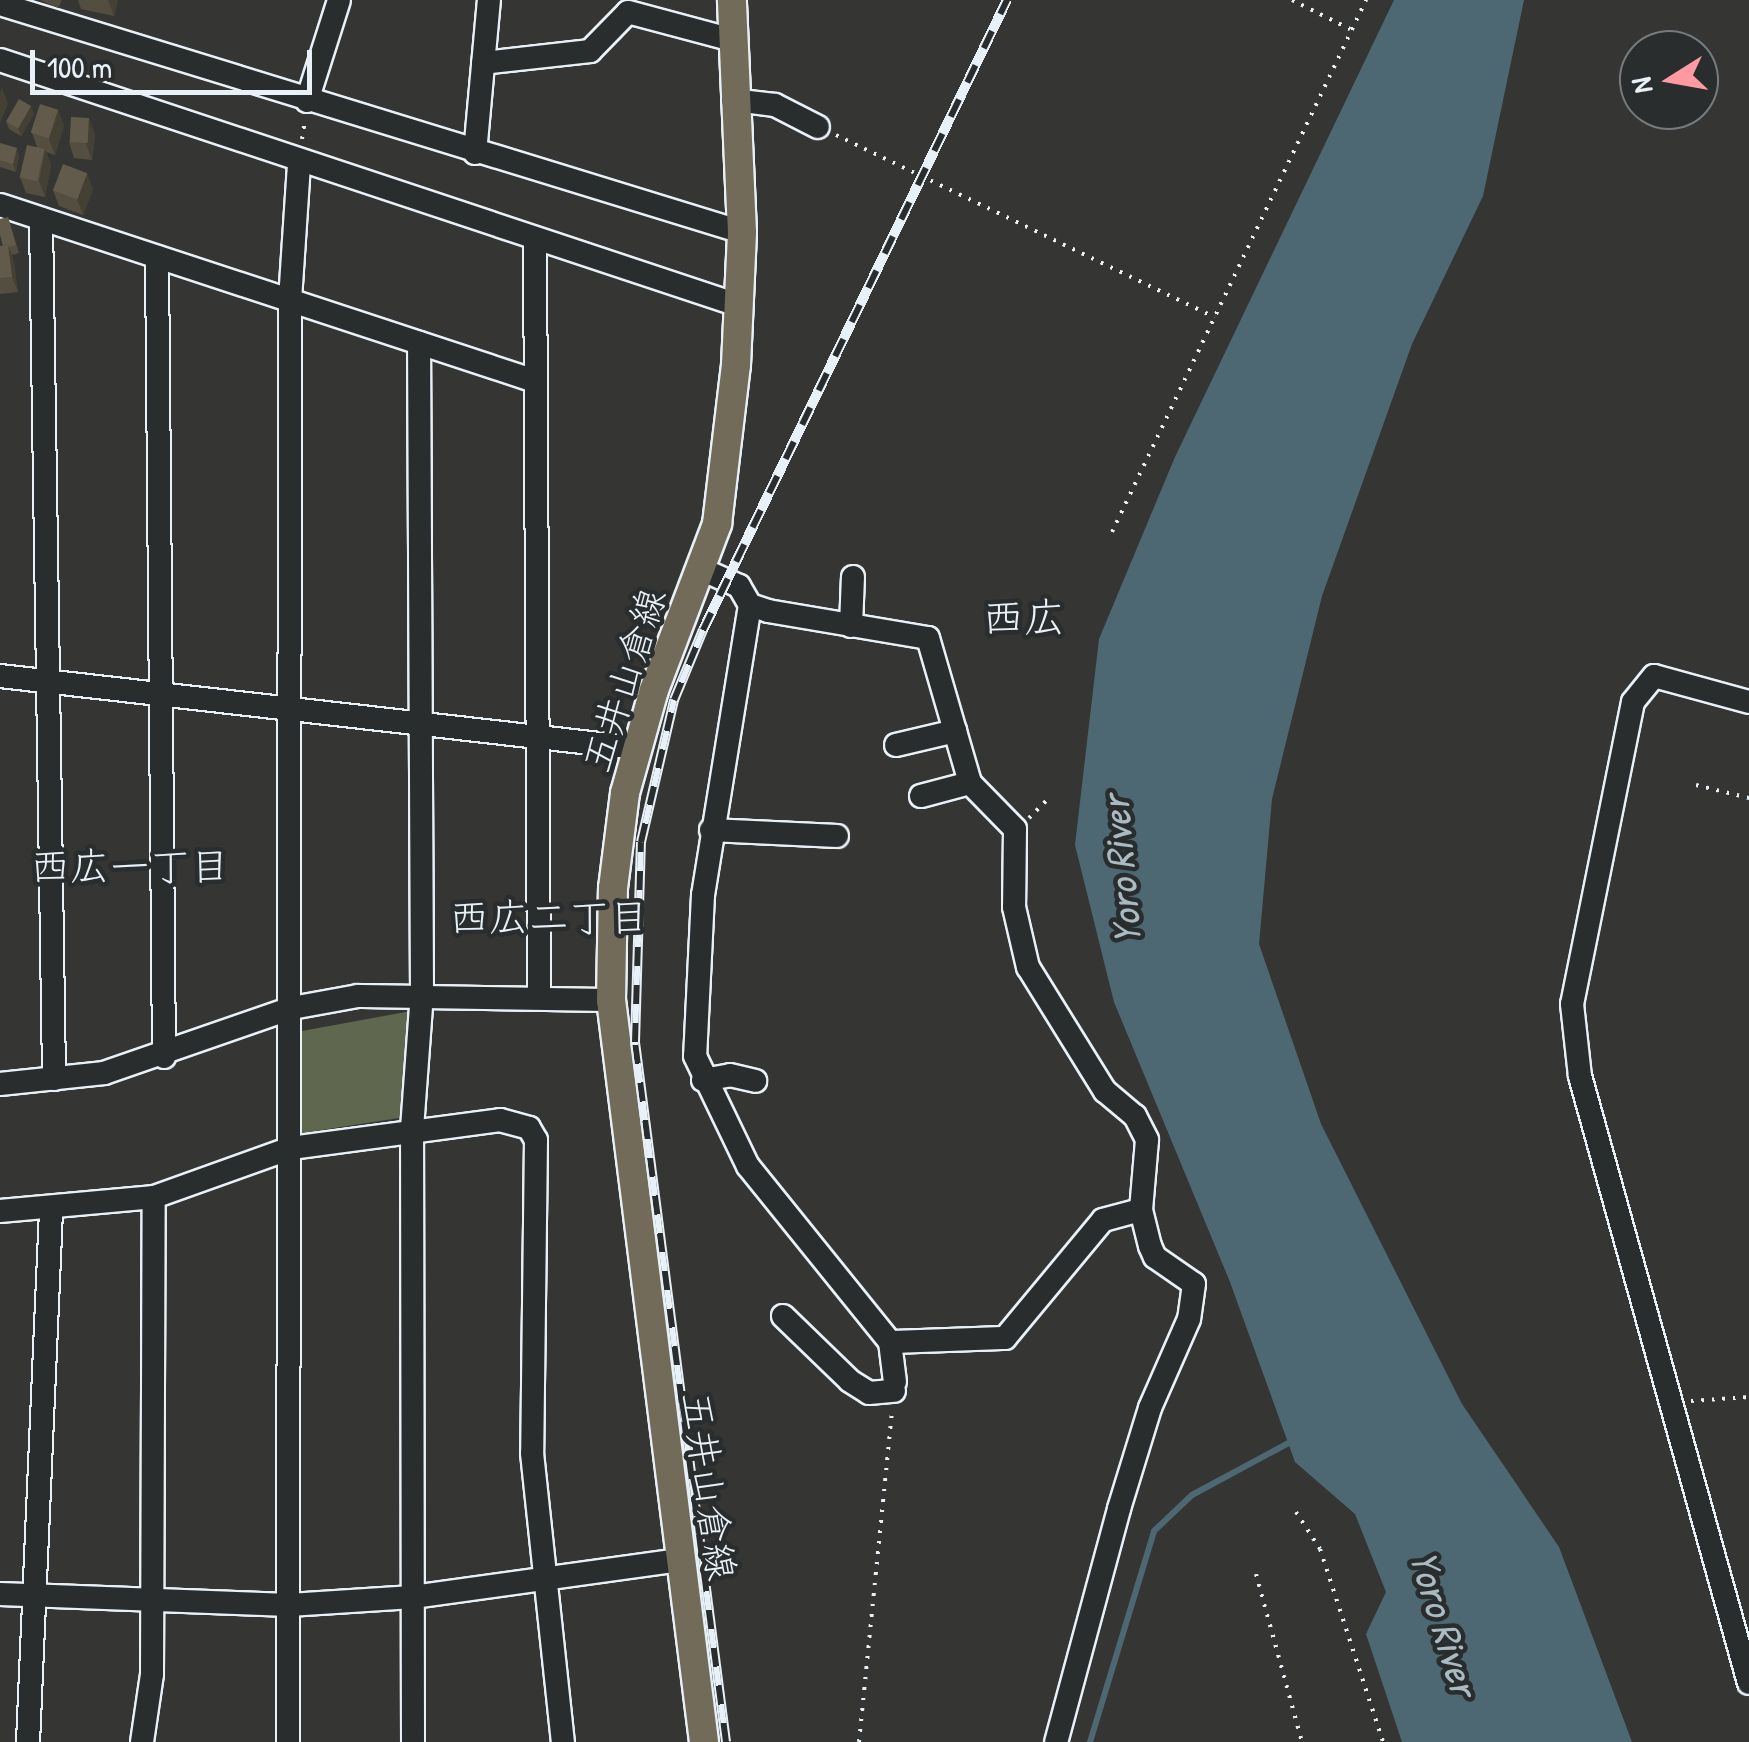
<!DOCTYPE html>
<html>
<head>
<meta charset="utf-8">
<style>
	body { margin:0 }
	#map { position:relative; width:1749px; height:1742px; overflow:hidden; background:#353634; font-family:"Patrick Hand","Klee One",sans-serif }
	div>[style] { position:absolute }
	.green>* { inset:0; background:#5f674e }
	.water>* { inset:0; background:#4e6873 }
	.stream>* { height:6px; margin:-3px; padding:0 3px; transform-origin:3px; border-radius:3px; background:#4e6873 }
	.path>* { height:4px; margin-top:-2px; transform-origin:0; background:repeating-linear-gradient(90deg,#e8f1f8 0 2.5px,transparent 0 10.5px) }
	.roads { filter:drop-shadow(2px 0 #e8f1f8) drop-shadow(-2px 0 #e8f1f8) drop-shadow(0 2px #e8f1f8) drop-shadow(0 -2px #e8f1f8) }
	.minor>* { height:22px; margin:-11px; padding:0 11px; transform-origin:11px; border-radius:11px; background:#2a2d2e }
	.major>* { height:28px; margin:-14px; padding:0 14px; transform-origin:14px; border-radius:14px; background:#736b5a }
	.rail>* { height:10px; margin-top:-5px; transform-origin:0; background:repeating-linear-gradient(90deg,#2a2d2e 0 19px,#e8f1f8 0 38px); box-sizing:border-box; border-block:2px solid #e8f1f8 }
	.wall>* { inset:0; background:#544e40 }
	.shaded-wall>* { inset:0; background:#454034 }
	.building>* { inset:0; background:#625b4b; transform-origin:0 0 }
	span { translate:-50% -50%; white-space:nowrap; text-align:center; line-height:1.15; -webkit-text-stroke:9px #2a2d2e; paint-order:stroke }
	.street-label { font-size:38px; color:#e8f1f8 }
	.neighbourhood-label { font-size:40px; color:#e8f1f8 }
	.water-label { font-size:40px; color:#aabac3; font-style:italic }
	.quarter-label { font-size:42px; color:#e8f1f8 }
	.north { position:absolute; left:1619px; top:30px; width:100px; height:100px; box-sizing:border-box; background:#2a2d2e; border:2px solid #767b7f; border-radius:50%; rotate:259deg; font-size:28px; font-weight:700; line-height:40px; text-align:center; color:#e8f1f8 }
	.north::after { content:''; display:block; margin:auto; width:35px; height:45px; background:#ff9aa2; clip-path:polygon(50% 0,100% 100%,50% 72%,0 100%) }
	.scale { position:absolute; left:30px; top:50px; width:282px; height:45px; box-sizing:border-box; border:5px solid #e8f1f8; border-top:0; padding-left:12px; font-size:30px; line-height:35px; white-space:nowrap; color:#e8f1f8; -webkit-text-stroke:8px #2a2d2e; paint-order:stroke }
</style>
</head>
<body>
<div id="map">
	<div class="green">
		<div style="clip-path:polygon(411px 1011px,412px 1116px,302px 1133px,302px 1031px)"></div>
	</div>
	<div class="water">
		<div style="clip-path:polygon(1394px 0,1524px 0,1483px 196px,1412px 344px,1322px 596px,1272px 799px,1259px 944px,1321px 1124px,1462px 1404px,1559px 1547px,1632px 1742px,1402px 1742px,1366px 1634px,1386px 1592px,1355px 1514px,1295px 1462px,1230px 1282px,1114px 1002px,1075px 845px,1099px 639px,1175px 457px)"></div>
	</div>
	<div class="stream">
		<div style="left:1090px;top:1742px;width:220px;rotate:-73.1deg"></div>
		<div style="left:1154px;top:1531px;width:52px;rotate:-43.5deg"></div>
		<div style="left:1192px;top:1495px;width:116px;rotate:-28.3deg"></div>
	</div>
	<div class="path">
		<div style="left:1292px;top:0;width:65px;rotate:26.6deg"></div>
		<div style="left:836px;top:135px;width:420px;rotate:25.7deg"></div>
		<div style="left:302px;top:139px;width:20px;rotate:-81deg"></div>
		<div style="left:1112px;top:532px;width:590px;rotate:-64.48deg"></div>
		<div style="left:1696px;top:785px;width:55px;rotate:13.8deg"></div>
		<div style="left:1029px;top:818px;width:30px;rotate:-45deg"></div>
		<div style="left:1691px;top:1401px;width:58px;rotate:-3.9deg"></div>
		<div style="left:1296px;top:1512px;width:44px;rotate:57deg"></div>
		<div style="left:1320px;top:1549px;width:203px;rotate:71.9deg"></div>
		<div style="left:1256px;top:1574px;width:174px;rotate:74.7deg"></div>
		<div style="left:859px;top:1742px;width:331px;rotate:-84.3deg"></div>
	</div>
	<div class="roads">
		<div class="minor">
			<div style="left:0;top:4px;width:776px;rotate:17.08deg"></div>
			<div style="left:0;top:60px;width:781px;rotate:18.37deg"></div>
			<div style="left:483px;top:63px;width:108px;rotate:-6.4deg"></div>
			<div style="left:590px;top:51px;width:54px;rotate:-45.7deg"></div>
			<div style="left:628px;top:12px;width:105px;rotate:15deg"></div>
			<div style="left:733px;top:100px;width:42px;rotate:6.8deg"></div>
			<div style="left:775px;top:105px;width:48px;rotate:27.1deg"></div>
			<div style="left:307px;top:101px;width:106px;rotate:-72.4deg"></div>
			<div style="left:475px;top:153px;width:154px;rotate:-84.8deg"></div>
			<div style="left:0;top:205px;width:560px;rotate:18.21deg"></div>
			<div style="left:41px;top:219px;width:860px;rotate:89.13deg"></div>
			<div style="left:535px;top:239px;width:755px;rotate:89.7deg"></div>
			<div style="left:157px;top:257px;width:800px;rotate:89.5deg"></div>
			<div style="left:701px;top:569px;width:42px;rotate:24.1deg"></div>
			<div style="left:739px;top:586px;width:22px;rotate:60deg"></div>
			<div style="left:750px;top:605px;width:19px;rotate:18deg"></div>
			<div style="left:768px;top:611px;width:162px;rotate:9.6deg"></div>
			<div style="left:928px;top:638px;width:151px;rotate:73.8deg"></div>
			<div style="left:970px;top:783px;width:64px;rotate:45.6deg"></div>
			<div style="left:1015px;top:829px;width:78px;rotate:90.7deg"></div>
			<div style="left:1014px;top:907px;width:62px;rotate:76.9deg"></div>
			<div style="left:1028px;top:967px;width:146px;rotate:58.2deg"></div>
			<div style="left:1105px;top:1091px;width:39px;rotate:40deg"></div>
			<div style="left:1135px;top:1116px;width:27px;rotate:63deg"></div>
			<div style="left:1147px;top:1140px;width:70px;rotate:94.9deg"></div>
			<div style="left:1141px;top:1210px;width:37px;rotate:76deg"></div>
			<div style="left:1150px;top:1246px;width:12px;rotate:66deg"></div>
			<div style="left:1155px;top:1257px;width:47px;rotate:34.7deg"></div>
			<div style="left:1194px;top:1284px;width:35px;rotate:98deg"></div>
			<div style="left:1189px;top:1319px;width:97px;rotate:113.7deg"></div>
			<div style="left:1150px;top:1408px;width:106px;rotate:107.1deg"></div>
			<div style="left:1119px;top:1509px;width:241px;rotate:105.1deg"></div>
			<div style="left:750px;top:605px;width:294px;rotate:99.2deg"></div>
			<div style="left:703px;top:895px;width:161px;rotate:92.8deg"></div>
			<div style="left:695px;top:1056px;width:122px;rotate:64.3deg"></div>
			<div style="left:748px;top:1166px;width:226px;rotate:51.1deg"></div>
			<div style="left:890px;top:1342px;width:40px;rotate:82.9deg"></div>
			<div style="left:851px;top:626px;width:49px;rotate:-87.7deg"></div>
			<div style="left:0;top:676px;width:639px;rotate:6.47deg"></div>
			<div style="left:1749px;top:702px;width:98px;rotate:-164.7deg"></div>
			<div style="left:1654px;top:676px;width:33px;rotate:129deg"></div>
			<div style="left:1633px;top:702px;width:308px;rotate:101.4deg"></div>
			<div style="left:1572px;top:1004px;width:72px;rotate:83.7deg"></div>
			<div style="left:1580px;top:1076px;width:630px;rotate:74.44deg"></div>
			<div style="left:896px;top:745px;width:61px;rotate:-13.3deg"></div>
			<div style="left:921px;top:796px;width:51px;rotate:-14.9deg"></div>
			<div style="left:711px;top:830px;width:126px;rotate:2.7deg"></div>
			<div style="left:703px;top:1080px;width:27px;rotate:-10deg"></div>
			<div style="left:730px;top:1075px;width:26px;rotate:13deg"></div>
			<div style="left:0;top:1084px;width:105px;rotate:-6deg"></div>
			<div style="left:104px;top:1073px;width:199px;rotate:-19.1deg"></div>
			<div style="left:292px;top:1008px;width:67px;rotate:-10.3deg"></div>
			<div style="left:358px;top:996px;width:253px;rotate:0.9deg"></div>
			<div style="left:0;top:1211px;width:155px;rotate:-5.2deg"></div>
			<div style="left:154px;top:1197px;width:145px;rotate:-19.7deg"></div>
			<div style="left:291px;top:1148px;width:211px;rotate:-7.6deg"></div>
			<div style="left:500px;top:1120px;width:30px;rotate:15deg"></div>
			<div style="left:529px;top:1128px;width:14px;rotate:60deg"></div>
			<div style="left:536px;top:1140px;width:313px;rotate:90.7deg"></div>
			<div style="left:532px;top:1453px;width:291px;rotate:83.9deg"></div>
			<div style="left:783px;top:1316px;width:93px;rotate:44.1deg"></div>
			<div style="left:850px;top:1381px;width:22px;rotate:32deg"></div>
			<div style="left:869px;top:1393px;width:25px;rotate:-5deg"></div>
			<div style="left:890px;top:1342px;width:115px;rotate:-2deg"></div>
			<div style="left:1005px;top:1338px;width:153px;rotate:-50.3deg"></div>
			<div style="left:1103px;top:1220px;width:39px;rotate:-15deg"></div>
			<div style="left:0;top:1594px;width:289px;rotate:2.2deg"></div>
			<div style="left:289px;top:1605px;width:124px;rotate:-3.7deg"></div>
			<div style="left:413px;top:1597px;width:271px;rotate:-7.9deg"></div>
			<div style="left:28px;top:1742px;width:531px;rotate:-87.52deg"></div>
			<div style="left:142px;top:1742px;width:69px;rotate:-81.6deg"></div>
			<div style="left:152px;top:1674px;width:477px;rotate:-89.8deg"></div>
			<div style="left:288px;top:1742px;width:1442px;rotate:-89.92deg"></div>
			<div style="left:290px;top:300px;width:136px;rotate:-86.2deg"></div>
			<div style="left:413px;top:1742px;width:613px;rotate:-90.09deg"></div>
			<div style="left:412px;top:1129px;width:135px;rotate:-85.8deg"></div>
			<div style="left:422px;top:994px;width:651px;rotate:-90.26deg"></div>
		</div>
		<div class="major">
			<div style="left:704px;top:1742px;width:748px;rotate:-97.14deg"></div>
			<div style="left:611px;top:1000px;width:112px;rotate:-89deg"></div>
			<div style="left:613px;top:888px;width:96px;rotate:-82.8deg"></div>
			<div style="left:625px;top:793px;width:107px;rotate:-74.3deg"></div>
			<div style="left:654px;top:690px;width:178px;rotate:-69.2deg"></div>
			<div style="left:717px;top:524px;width:160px;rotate:-83.2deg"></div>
			<div style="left:736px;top:365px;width:133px;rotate:-87.4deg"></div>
			<div style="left:742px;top:232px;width:232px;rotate:-92.5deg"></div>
		</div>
	</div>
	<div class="rail">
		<div style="left:726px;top:1742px;width:706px;rotate:-97.41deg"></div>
		<div style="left:635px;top:1042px;width:200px;rotate:-88.3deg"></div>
		<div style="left:641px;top:842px;width:146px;rotate:-76.9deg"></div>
		<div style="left:674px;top:700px;width:76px;rotate:-67.5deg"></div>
		<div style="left:703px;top:630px;width:700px;rotate:-64.24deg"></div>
	</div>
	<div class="wall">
		<div style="clip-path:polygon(40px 0,62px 0,58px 8px)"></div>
		<div style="clip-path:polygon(78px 0,118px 0,114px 16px,81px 9px)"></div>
		<div style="clip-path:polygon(58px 110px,64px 126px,55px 155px,46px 152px,51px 165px,45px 197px,26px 193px,20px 177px,37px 147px,32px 133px)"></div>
		<div style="clip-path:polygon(34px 114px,21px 136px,9px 129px,6px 121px)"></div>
		<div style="clip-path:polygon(95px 134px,92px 160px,74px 158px,69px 142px)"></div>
		<div style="clip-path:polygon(0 143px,19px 156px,16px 172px,0 167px)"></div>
		<div style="clip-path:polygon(93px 189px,83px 215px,59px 206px,53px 190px)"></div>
		<div style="clip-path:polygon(8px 217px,19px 253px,12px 255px,18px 292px,0 294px,0 246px,3px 246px)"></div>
	</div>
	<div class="shaded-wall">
		<div style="clip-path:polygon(108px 0,118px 0,114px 16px)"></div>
		<div style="clip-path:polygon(2px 88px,8px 104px,0 123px,0 93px)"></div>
		<div style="clip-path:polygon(31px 106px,34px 114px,21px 136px,18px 128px)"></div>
		<div style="clip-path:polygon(58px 110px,64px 126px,55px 155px,49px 139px)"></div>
		<div style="clip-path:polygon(89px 118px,95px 134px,92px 160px,86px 144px)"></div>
		<div style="clip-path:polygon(17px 148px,19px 156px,16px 172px,13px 164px)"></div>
		<div style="clip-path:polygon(45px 149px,51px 165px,45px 197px,39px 181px)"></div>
		<div style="clip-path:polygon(87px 173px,93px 189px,83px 215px,77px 199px)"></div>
		<div style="clip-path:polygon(8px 245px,14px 261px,18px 292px,12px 277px)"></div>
	</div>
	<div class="building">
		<div style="left:19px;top:99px;width:14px;height:26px;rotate:30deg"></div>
		<div style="left:40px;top:104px;width:19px;height:30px;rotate:18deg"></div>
		<div style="left:71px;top:117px;width:18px;height:25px;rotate:3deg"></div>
		<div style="clip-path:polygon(0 143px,17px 148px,13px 164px,0 160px)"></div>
		<div style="left:27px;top:145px;width:18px;height:33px;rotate:13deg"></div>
		<div style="left:63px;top:164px;width:26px;height:28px;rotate:21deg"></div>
		<div style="clip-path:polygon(8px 217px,16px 245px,9px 247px,8px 245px,3px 246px,0 235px,0 219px)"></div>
		<div style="clip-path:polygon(8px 245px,12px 277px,0 278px,0 246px)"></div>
	</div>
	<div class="street-label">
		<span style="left:624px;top:680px;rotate:-72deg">五井山倉線</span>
		<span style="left:709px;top:1486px;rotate:82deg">五井山倉線</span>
	</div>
	<div class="neighbourhood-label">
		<span style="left:130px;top:865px">西広一丁目</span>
		<span style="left:549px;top:916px">西広二丁目</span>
	</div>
	<div class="water-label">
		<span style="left:1120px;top:870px;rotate:-95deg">Yoro River</span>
		<span style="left:1445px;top:1623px;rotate:73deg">Yoro River</span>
	</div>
	<div class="quarter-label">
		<span style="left:1024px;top:617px">西広</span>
	</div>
	<div class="north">N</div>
	<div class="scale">100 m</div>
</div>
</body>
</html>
